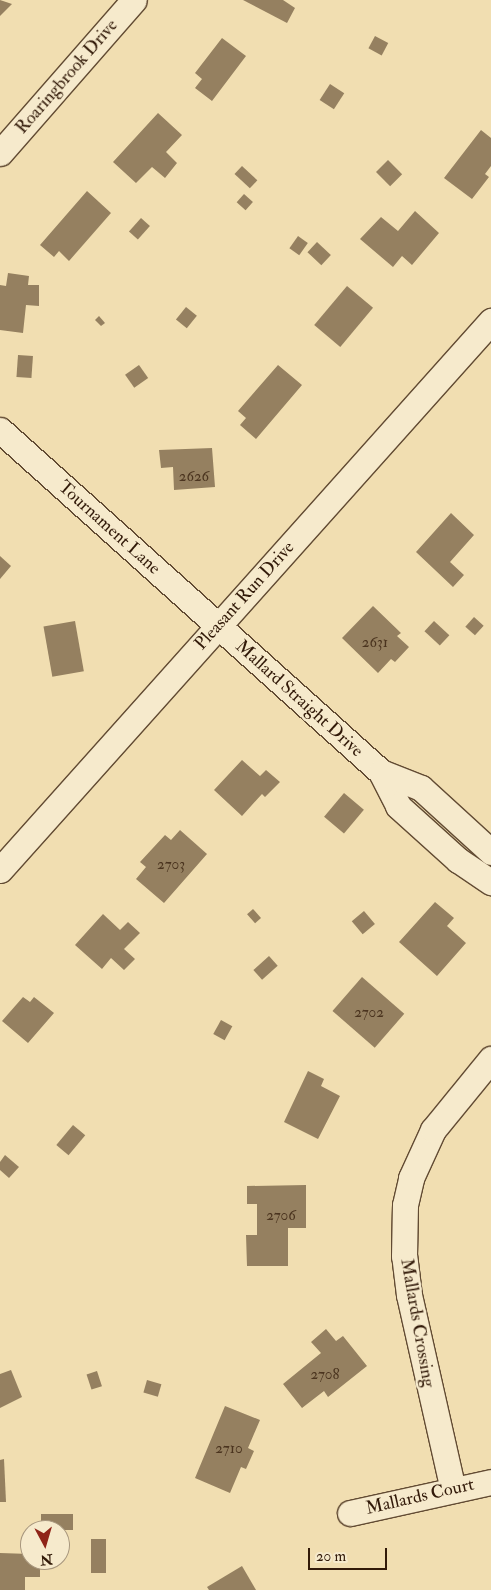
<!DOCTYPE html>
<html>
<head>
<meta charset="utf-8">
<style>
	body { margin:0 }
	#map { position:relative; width:491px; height:1590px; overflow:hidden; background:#f1deb1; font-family:"IM FELL Double Pica",serif }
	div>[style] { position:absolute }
	.building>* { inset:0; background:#958060; transform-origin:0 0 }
	.roads { filter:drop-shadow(1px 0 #624b33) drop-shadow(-1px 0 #624b33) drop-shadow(0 1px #624b33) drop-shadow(0 -1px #624b33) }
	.minor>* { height:25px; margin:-12.5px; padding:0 12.5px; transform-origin:12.5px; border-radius:12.5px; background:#f6eacc }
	span { translate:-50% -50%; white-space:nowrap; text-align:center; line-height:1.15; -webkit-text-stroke:5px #f6eacc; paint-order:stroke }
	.number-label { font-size:15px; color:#4b341f }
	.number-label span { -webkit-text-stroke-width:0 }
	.street-label { font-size:18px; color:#321a09 }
	.north { position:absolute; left:20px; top:1520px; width:50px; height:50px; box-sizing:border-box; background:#f6eacc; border:1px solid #a8977e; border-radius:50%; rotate:174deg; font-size:14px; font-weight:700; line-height:20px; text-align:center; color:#321a09 }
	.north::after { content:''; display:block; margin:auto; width:18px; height:22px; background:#8f2418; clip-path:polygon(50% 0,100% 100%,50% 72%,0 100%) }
	.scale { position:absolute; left:308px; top:1548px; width:79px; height:22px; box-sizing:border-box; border:2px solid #321a09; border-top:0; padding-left:6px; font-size:15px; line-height:18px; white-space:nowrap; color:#321a09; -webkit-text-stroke:4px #f6eacc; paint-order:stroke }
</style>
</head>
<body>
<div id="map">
	<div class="building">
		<div style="clip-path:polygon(0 0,12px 4px,0 16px)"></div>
		<div style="clip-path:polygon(243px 0,283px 0,295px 8px,287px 23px)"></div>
		<div style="left:375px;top:36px;width:15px;height:14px;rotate:28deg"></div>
		<div style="clip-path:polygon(222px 38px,246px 56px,212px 101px,195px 88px,202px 79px,195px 73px)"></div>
		<div style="left:330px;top:84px;width:17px;height:19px;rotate:33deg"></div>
		<div style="clip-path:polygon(158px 113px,182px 135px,166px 152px,177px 163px,165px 178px,152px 167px,136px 183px,113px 162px)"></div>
		<div style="clip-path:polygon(481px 130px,491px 138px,491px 166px,485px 174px,489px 177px,472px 199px,444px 178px)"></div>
		<div style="left:388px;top:160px;width:20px;height:17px;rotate:45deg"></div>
		<div style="left:242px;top:166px;width:21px;height:11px;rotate:43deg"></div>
		<div style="clip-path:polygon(87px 191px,111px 213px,69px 261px,59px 251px,54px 257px,40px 245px)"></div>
		<div style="left:244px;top:194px;width:12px;height:11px;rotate:42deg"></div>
		<div style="clip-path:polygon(415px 211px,439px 233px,412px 265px,402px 256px,393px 267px,360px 239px,381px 217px,398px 231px)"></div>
		<div style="left:141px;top:218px;width:12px;height:18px;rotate:42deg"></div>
		<div style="left:298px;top:236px;width:12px;height:15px;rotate:35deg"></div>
		<div style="left:317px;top:242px;width:19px;height:14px;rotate:43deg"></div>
		<div style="clip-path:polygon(8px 273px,29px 276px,28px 285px,39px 285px,39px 306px,26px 305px,23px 333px,0 330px,0 285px,6px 286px)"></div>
		<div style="left:347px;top:286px;width:34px;height:51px;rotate:40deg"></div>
		<div style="left:186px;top:307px;width:14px;height:16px;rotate:39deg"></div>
		<div style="clip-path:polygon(99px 316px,105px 323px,101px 326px,95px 320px)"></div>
		<div style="left:18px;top:355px;width:15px;height:22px;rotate:4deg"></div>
		<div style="left:139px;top:365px;width:16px;height:17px;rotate:55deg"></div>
		<div style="clip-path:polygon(278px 365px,302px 385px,256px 439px,240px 425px,246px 418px,238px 411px)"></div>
		<div style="clip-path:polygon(212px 448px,215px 487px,174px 490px,173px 467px,161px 468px,159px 450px)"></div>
		<div style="clip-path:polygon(451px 513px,474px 535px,450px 562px,464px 575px,453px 587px,416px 552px)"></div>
		<div style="clip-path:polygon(0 556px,11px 566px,0 579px)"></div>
		<div style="clip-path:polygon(373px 606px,401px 633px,397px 636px,409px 647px,395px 662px,391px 659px,378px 673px,342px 638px)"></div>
		<div style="left:474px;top:617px;width:13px;height:13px;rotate:42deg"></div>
		<div style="left:75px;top:621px;width:51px;height:32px;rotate:80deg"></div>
		<div style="left:434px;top:621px;width:21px;height:14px;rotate:43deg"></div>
		<div style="clip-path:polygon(242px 760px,260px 776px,266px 770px,280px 782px,265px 797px,262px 794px,242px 816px,214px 790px)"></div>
		<div style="left:344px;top:793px;width:26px;height:31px;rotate:40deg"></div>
		<div style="clip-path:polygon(180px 830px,207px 854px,164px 903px,136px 879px,146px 867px,140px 862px,165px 835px,171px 840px)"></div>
		<div style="clip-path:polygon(435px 902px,454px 918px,447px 926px,466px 943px,437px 976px,399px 942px)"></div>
		<div style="left:253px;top:909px;width:12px;height:8px;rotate:48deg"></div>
		<div style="left:364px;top:911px;width:17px;height:16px;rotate:50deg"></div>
		<div style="clip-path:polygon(103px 914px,120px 930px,128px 922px,140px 933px,124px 949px,135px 959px,124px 970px,111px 958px,102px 969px,75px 945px)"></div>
		<div style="left:269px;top:956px;width:13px;height:21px;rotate:48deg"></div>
		<div style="left:362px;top:977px;width:56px;height:45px;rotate:41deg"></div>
		<div style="clip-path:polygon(23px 997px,30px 1002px,34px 997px,54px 1013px,28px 1043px,2px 1021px)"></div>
		<div style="left:221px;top:1020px;width:13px;height:16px;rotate:29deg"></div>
		<div style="clip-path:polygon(308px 1071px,324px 1079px,321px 1086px,340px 1096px,318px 1139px,284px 1122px)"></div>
		<div style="left:73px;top:1125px;width:16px;height:26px;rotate:40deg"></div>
		<div style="clip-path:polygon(5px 1155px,19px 1167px,9px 1178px,0 1170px,0 1162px)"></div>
		<div style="clip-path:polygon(306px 1185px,306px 1228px,288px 1228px,288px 1266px,247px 1266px,246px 1235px,257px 1235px,257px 1204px,247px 1204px,247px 1186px)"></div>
		<div style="clip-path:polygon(326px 1329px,336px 1341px,343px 1336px,367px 1366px,328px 1397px,324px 1391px,302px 1408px,283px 1384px,321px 1353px,311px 1342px)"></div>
		<div style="clip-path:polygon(11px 1370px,22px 1397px,0 1408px,0 1374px)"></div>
		<div style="left:97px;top:1371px;width:16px;height:11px;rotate:72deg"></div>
		<div style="left:147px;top:1380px;width:15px;height:13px;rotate:16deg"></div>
		<div style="clip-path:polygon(225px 1406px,260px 1420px,248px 1448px,254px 1451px,246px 1469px,241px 1467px,230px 1493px,195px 1478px)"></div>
		<div style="clip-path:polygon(4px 1459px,6px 1502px,0 1502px,0 1460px)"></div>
		<div style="left:41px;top:1514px;width:32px;height:16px"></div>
		<div style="left:91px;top:1539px;width:15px;height:34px"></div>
		<div style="clip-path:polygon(0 1553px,30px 1554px,30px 1560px,40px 1560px,40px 1577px,25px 1577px,25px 1590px,0 1590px)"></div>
		<div style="clip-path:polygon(242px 1566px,256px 1590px,209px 1590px,207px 1587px)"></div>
	</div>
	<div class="roads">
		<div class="minor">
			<div style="left:0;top:153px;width:203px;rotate:-48.8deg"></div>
			<div style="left:0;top:430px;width:512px;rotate:41.91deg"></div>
			<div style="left:381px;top:772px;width:38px;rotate:63deg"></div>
			<div style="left:398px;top:806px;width:81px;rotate:42deg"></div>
			<div style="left:458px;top:860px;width:40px;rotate:34deg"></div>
			<div style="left:381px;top:772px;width:43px;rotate:21.8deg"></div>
			<div style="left:421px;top:788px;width:95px;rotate:42.4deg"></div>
			<div style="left:0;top:870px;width:737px;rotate:-48.19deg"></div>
			<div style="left:453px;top:1490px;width:200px;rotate:-102.7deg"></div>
			<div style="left:409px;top:1295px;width:39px;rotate:-97deg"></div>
			<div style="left:404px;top:1256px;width:51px;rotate:-88.9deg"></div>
			<div style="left:405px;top:1205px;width:28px;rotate:-77deg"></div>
			<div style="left:411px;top:1178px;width:53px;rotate:-65.4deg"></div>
			<div style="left:433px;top:1130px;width:92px;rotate:-50.8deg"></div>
			<div style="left:350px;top:1513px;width:144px;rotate:-12.4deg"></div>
		</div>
	</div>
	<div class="number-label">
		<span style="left:194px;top:477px">2626</span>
		<span style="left:375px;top:643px">2631</span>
		<span style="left:171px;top:865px">2703</span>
		<span style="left:369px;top:1013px">2702</span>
		<span style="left:281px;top:1216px">2706</span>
		<span style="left:325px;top:1375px">2708</span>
		<span style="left:229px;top:1449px">2710</span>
	</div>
	<div class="street-label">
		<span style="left:67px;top:77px;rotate:-49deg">Roaringbrook Drive</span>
		<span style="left:109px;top:528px;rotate:42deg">Tournament Lane</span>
		<span style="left:245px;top:596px;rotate:-48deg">Pleasant Run Drive</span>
		<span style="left:299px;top:699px;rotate:42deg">Mallard Straight Drive</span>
		<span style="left:417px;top:1323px;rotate:80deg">Mallards Crossing</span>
		<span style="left:420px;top:1497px;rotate:-13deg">Mallards Court</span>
	</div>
	<div class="north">N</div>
	<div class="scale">20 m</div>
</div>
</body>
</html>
